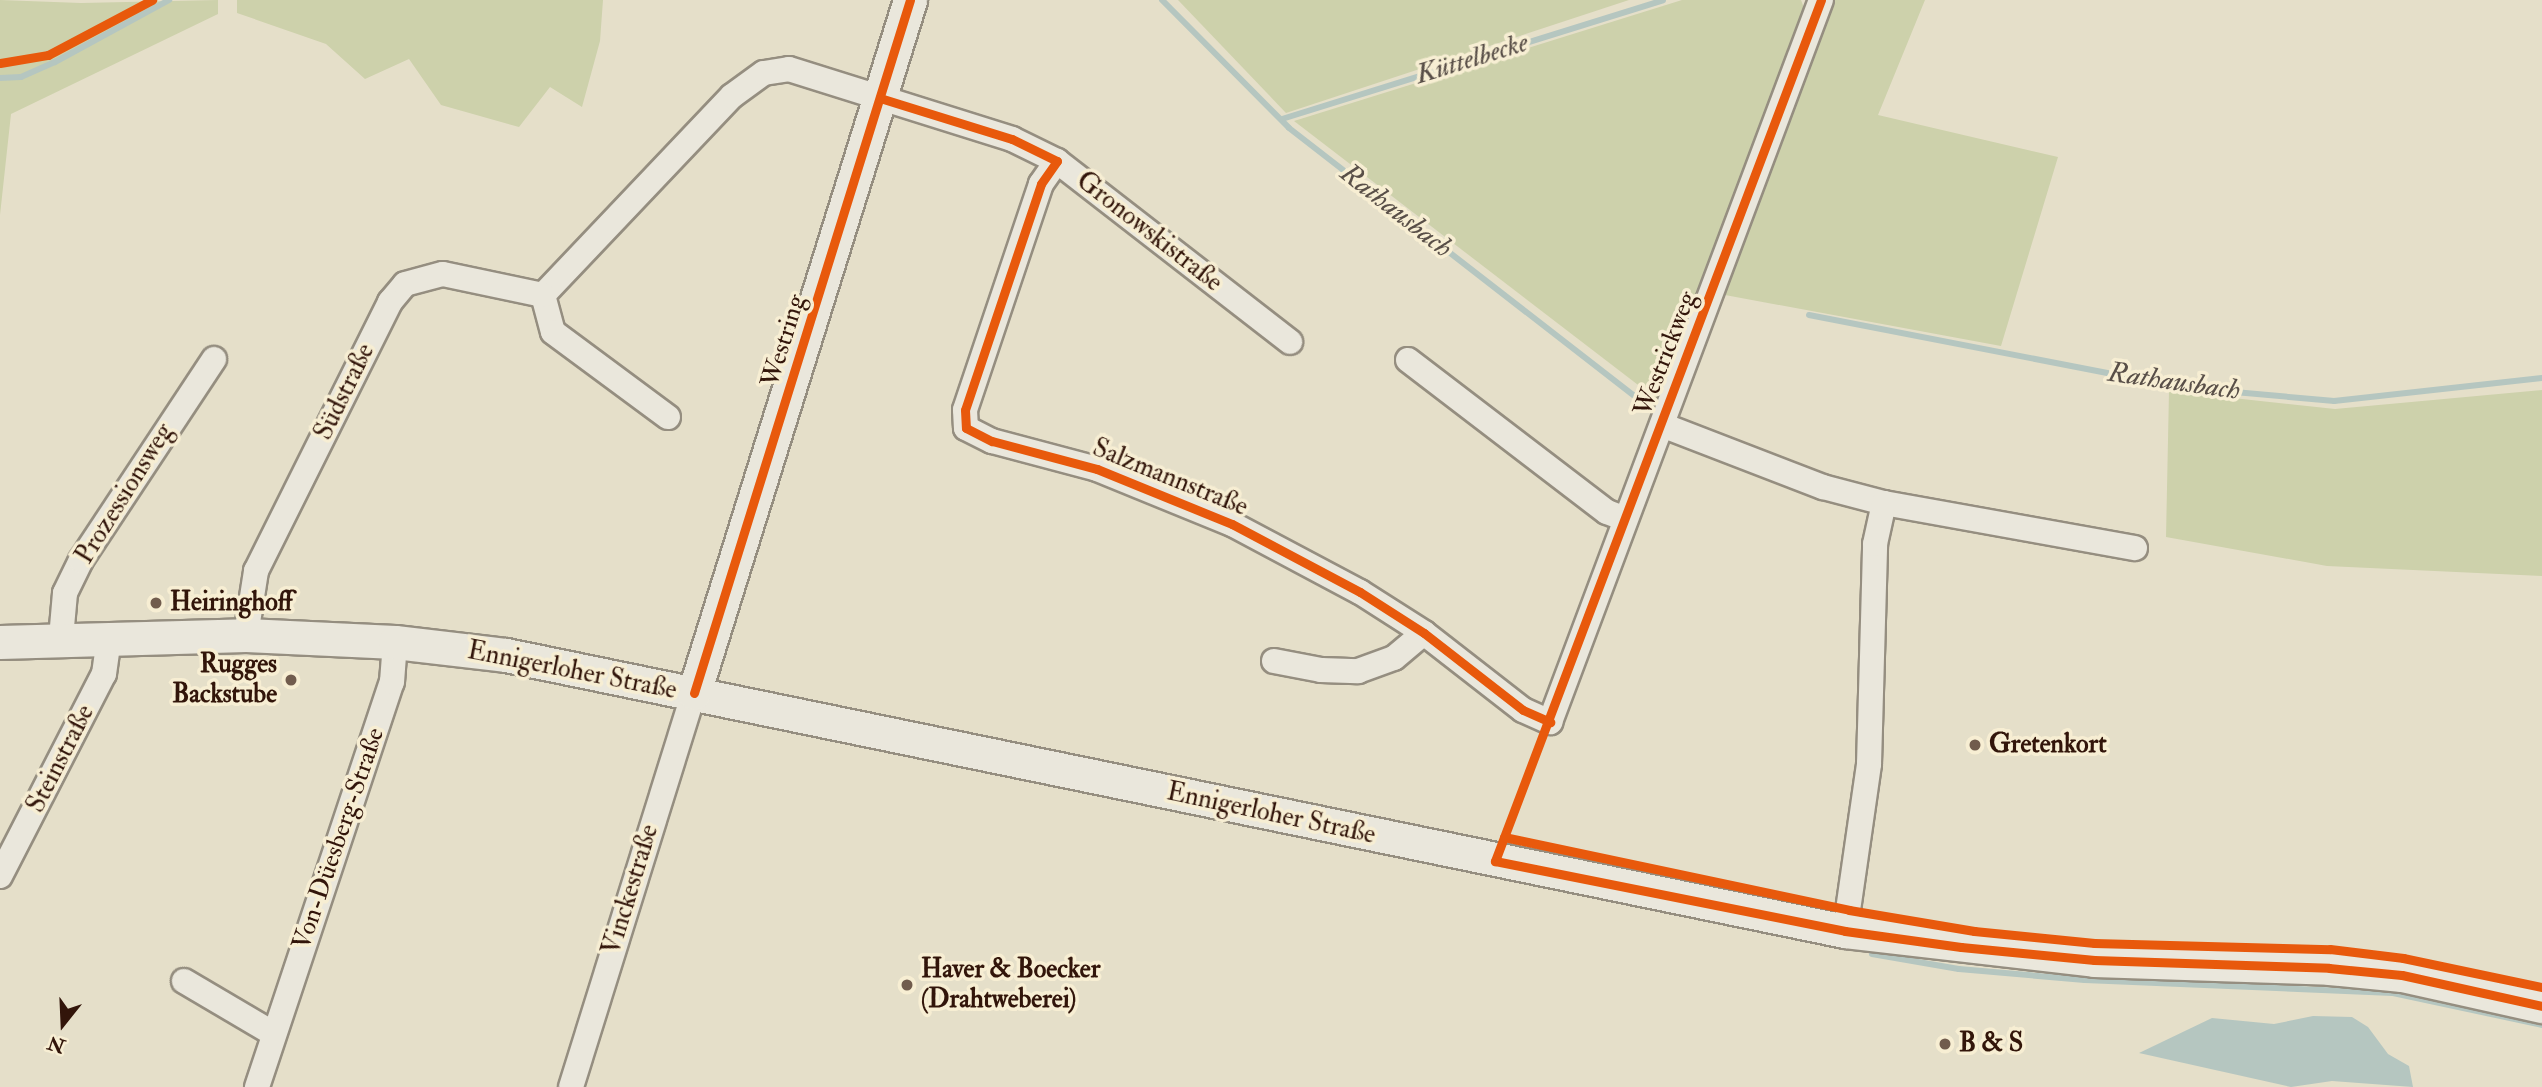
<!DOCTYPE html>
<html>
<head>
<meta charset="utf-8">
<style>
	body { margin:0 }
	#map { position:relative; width:2542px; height:1087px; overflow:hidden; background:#e5dfc9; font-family:"IM FELL Double Pica",serif }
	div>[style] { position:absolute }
	.green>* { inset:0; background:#cdd1ab }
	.water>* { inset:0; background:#b5c6c0 }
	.stream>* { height:6px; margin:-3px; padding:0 3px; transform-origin:3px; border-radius:3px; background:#b5c6c0 }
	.roads { filter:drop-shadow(2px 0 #958e80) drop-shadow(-2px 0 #958e80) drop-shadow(0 2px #958e80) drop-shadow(0 -2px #958e80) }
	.street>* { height:24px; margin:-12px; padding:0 12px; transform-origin:12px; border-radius:12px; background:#eae7dc }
	.secondary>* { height:33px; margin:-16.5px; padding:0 16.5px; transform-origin:16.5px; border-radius:16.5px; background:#eae7dc }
	.cycleway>* { height:9px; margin:-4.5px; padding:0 4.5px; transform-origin:4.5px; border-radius:4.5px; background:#e8590c }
	.dots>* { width:19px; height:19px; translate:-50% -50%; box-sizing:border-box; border:4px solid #f7eed3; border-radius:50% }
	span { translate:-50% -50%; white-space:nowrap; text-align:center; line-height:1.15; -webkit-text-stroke:7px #f7eed3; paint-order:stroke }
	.street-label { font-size:26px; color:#32150a }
	.poi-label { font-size:26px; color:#32150a; font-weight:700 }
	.left { translate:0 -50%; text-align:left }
	.right { translate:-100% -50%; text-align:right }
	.water-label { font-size:28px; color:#594f48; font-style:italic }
	.north { position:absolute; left:28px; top:989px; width:70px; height:70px; -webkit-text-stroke:5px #f7eed3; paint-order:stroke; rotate:198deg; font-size:19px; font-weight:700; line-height:28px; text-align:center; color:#32150a }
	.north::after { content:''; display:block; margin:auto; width:24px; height:32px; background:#32150a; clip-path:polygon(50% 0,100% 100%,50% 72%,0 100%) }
</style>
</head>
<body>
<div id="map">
	<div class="green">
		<div style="clip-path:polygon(0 0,81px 3px,218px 0,218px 14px,11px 114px,0 215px)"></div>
		<div style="clip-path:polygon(237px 0,603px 0,600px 41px,582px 107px,550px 87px,519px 127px,441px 105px,409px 59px,365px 79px,326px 44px,237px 13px)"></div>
		<div style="clip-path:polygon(1178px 0,1629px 0,1286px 113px)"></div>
		<div style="clip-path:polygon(1682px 0,1801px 0,1804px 8px,1659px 401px,1294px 121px)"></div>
		<div style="clip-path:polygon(1834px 0,1925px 0,1878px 115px,2058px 157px,2001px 346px,1725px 295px)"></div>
		<div style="clip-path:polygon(2542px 390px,2542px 576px,2327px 566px,2166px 537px,2169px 391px,2335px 409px)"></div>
	</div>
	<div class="water">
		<div style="clip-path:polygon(2313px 1016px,2352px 1017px,2368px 1027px,2388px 1054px,2409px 1066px,2413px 1087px,2332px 1081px,2291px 1087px,2139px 1053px,2212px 1018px,2274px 1024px)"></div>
	</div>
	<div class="stream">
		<div style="left:1162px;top:0;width:180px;rotate:45.2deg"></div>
		<div style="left:1289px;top:128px;width:450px;rotate:37.8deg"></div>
		<div style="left:0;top:78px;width:21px;rotate:-3deg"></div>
		<div style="left:21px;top:77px;width:37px;rotate:-24deg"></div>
		<div style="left:55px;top:62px;width:130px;rotate:-28.5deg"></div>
		<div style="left:1282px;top:119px;width:399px;rotate:-17.3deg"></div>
		<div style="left:1809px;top:315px;width:376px;rotate:11deg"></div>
		<div style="left:2178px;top:387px;width:157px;rotate:5.1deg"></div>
		<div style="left:2334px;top:401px;width:209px;rotate:-6.3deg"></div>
		<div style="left:1872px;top:954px;width:88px;rotate:9.8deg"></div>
		<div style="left:1959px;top:969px;width:126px;rotate:5deg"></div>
		<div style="left:2085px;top:980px;width:308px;rotate:2.4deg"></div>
		<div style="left:2393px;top:993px;width:152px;rotate:12.1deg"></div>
	</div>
	<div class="roads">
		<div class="street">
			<div style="left:1057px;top:161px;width:28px;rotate:125deg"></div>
			<div style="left:1041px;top:184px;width:238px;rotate:108.6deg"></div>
			<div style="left:965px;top:410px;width:18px;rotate:87deg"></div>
			<div style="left:966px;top:428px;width:29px;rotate:27deg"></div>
			<div style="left:992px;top:441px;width:109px;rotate:14.9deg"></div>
			<div style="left:1097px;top:469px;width:146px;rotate:22.2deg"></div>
			<div style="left:1232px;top:524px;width:145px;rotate:28deg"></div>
			<div style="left:1360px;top:592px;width:76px;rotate:32.6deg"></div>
			<div style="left:1424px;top:633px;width:125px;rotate:37.9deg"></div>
			<div style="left:1523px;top:710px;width:30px;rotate:24deg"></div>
			<div style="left:1550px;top:722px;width:771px;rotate:-69.43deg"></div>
			<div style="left:543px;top:295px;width:274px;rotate:-46.5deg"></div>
			<div style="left:732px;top:96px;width:39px;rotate:-36deg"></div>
			<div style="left:764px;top:73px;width:25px;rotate:-9deg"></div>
			<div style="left:789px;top:69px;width:234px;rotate:17.4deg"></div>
			<div style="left:1012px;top:139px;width:50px;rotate:26.1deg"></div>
			<div style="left:1057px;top:161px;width:295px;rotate:37.8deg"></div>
			<div style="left:543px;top:295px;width:38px;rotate:75deg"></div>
			<div style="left:553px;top:332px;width:143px;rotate:36.5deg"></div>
			<div style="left:1408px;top:360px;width:250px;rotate:37.4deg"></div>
			<div style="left:1607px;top:512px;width:19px;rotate:21deg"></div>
			<div style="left:1662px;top:425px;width:173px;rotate:21.1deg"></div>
			<div style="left:1823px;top:487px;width:63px;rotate:14.7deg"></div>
			<div style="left:1884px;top:503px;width:255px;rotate:10.2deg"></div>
			<div style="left:246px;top:635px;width:65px;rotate:-81.1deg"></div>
			<div style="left:256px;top:571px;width:301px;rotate:-63.5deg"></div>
			<div style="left:390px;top:302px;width:23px;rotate:-50deg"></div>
			<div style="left:405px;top:284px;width:39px;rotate:-15deg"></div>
			<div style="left:443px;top:274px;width:102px;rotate:11.9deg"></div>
			<div style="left:61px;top:638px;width:45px;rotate:-84.9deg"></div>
			<div style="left:65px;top:593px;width:37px;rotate:-64deg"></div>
			<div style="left:81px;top:560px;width:241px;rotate:-56.5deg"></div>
			<div style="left:1274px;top:661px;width:48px;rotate:10.8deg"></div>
			<div style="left:1321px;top:670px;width:37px;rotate:2deg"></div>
			<div style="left:1358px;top:671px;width:38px;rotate:-20deg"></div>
			<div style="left:1394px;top:658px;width:39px;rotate:-40deg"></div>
			<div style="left:0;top:876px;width:227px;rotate:-62.8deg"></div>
			<div style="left:104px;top:674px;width:37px;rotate:-82deg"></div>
			<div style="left:1845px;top:931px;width:169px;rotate:-81.8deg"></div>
			<div style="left:1869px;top:764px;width:220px;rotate:-88.4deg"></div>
			<div style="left:1875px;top:544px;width:42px;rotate:-77.6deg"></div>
			<div style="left:184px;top:981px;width:104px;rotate:30.5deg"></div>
			<div style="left:257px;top:1087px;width:427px;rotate:-71.6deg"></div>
			<div style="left:392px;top:682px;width:40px;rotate:-85.7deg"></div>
			<div style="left:571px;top:1087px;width:413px;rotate:-72.7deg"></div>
		</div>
		<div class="secondary">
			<div style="left:0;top:642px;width:246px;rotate:-1.6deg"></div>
			<div style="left:246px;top:635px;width:149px;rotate:2.7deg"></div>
			<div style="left:395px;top:642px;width:112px;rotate:6.7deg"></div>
			<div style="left:506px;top:655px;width:1367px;rotate:11.65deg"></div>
			<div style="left:1845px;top:931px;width:251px;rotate:6.6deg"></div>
			<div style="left:2094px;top:960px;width:235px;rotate:1.9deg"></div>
			<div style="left:2329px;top:968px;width:73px;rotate:5.5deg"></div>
			<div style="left:2402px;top:975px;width:143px;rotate:12.5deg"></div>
			<div style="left:694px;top:693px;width:726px;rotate:-72.69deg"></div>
		</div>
	</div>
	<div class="cycleway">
		<div style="left:1821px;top:0;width:921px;rotate:110.74deg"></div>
		<div style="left:1495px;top:861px;width:357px;rotate:11.3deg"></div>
		<div style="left:1845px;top:931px;width:117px;rotate:7.9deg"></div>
		<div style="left:1961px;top:947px;width:134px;rotate:5.6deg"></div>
		<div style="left:2094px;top:960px;width:235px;rotate:1.9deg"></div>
		<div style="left:2329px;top:968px;width:73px;rotate:5.5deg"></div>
		<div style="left:2402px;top:975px;width:143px;rotate:12.5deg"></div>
		<div style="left:0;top:63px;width:49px;rotate:-9.5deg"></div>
		<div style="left:48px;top:55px;width:118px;rotate:-27.9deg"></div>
		<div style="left:880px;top:98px;width:138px;rotate:17.3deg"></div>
		<div style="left:1012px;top:139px;width:50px;rotate:26.1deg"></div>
		<div style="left:1057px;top:161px;width:28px;rotate:125deg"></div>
		<div style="left:1041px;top:184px;width:238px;rotate:108.6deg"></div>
		<div style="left:965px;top:410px;width:18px;rotate:87deg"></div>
		<div style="left:966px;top:428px;width:29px;rotate:27deg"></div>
		<div style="left:992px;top:441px;width:109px;rotate:14.9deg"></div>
		<div style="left:1097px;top:469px;width:146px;rotate:22.2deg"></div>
		<div style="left:1232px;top:524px;width:145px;rotate:28deg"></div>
		<div style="left:1360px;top:592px;width:76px;rotate:32.6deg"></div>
		<div style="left:1424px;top:633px;width:125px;rotate:37.9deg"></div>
		<div style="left:1523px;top:710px;width:30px;rotate:24deg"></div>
		<div style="left:694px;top:693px;width:726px;rotate:-72.69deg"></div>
		<div style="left:1504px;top:837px;width:353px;rotate:11.9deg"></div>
		<div style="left:1849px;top:910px;width:127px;rotate:9.5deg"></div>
		<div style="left:1974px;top:931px;width:121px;rotate:5.7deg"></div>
		<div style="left:2094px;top:943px;width:236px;rotate:1.5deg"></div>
		<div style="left:2330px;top:949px;width:74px;rotate:7deg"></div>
		<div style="left:2403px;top:958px;width:142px;rotate:11.8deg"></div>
	</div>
	<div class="dots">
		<div style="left:156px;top:603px;background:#715c4d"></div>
		<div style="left:291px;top:680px;background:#715c4d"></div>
		<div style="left:1975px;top:745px;background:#715c4d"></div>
		<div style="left:907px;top:985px;background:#715c4d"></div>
		<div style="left:1945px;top:1044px;background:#715c4d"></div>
	</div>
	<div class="street-label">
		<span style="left:1149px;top:232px;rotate:38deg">Gronowskistraße</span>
		<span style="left:784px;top:341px;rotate:-73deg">Westring</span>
		<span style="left:1666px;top:354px;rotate:-69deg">Westrickweg</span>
		<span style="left:345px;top:392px;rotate:-64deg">Südstraße</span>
		<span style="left:1170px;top:478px;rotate:22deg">Salzmannstraße</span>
		<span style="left:125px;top:494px;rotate:-58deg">Prozessionsweg</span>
		<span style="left:572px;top:671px;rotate:11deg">Ennigerloher Straße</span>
		<span style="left:61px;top:759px;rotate:-63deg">Steinstraße</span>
		<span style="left:1271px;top:814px;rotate:12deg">Ennigerloher Straße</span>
		<span style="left:339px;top:839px;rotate:-71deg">Von-Düesberg-Straße</span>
		<span style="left:631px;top:890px;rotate:-73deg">Vinckestraße</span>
	</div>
	<div class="poi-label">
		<span class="left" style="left:170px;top:603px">Heiringhoff</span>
		<span class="right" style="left:277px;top:680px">Rugges<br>Backstube</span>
		<span class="left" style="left:1989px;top:745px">Gretenkort</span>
		<span class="left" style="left:921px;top:985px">Haver &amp; Boecker<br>(Drahtweberei)</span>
		<span class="left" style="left:1959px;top:1044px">B &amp; S</span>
	</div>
	<div class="water-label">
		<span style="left:1472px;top:59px;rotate:-17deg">Küttelbecke</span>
		<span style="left:1396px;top:211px;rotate:38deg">Rathausbach</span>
		<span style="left:2174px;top:382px;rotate:8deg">Rathausbach</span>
	</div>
	<div class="north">N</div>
</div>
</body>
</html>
